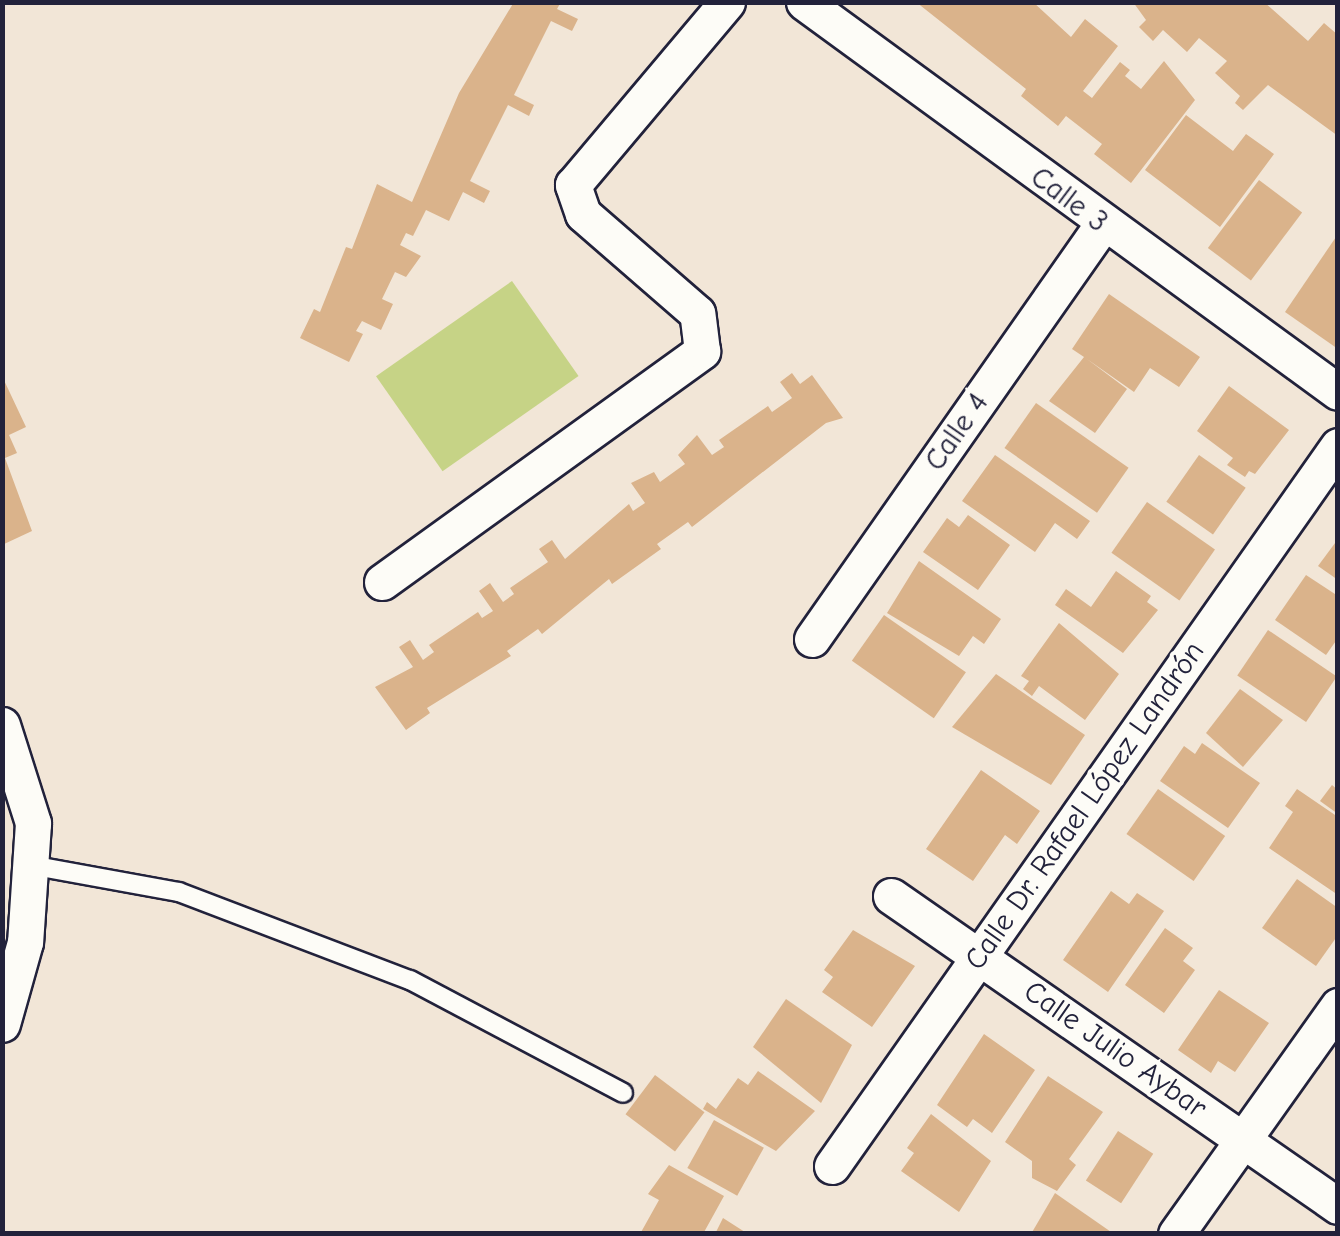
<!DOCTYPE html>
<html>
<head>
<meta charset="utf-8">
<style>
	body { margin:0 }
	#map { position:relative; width:1340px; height:1236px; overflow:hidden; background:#f2e6d7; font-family:"Comic Neue",sans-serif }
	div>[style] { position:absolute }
	.green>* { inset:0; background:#c6d386; transform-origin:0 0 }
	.building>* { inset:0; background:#dab38b; transform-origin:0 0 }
	.roads { filter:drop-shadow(2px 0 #22223b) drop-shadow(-2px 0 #22223b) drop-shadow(0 2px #22223b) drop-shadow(0 -2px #22223b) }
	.lane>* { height:18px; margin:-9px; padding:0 9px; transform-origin:9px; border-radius:9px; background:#fdfcf7 }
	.street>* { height:35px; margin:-17.5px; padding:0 17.5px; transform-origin:17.5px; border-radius:17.5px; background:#fdfcf7 }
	span { translate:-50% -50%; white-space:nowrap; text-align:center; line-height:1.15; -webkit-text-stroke:8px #fdfcf7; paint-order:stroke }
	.street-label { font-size:30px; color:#22223b }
	.frame { position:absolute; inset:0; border:5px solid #22223b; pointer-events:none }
</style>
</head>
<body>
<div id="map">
	<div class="green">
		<div style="left:512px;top:281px;width:116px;height:166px;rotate:55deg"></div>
	</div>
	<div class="building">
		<div style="clip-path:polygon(514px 2px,561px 2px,557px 9px,578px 19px,572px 31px,551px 21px,514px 95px,534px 105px,529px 116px,508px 105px,470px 181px,490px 191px,484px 203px,463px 192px,449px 221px,426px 210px,413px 236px,406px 233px,400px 245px,421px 256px,406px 277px,395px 272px,382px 299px,393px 304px,381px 330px,362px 321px,356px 331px,363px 334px,349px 362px,300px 338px,314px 309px,320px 312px,346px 247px,352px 249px,377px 184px,412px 202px,459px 93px)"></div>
		<div style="clip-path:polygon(916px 2px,1033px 2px,1071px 37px,1085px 19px,1118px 46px,1083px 91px,1092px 98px,1120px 62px,1130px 70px,1125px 76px,1141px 89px,1164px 61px,1195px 100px,1131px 183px,1094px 154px,1102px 144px,1066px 116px,1058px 126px,1021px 96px,1026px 89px)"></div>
		<div style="clip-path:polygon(1133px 2px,1264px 2px,1308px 41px,1324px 23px,1338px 35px,1338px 136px,1268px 85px,1243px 110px,1235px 103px,1240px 96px,1215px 73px,1227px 61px,1199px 38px,1187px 52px,1163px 30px,1153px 41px,1139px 27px,1146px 20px)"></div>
		<div style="clip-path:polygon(1186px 115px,1233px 151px,1246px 134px,1274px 154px,1220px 227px,1145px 170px)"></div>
		<div style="left:1259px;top:180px;width:54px;height:85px;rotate:37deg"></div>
		<div style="clip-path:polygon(1338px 234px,1338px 349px,1285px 312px)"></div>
		<div style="clip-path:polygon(1109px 294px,1200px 357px,1179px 387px,1150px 368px,1134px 392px,1087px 359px,1127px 389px,1095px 433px,1049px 401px,1084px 357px,1072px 349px)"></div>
		<div style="clip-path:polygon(792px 373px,800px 384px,812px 375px,843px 418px,826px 423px,692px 527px,688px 522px,657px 544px,661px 549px,612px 584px,609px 579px,542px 634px,538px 629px,507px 651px,511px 656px,427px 708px,430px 713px,406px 730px,375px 687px,413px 667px,399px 647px,410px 640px,423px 660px,434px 652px,429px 645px,478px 612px,482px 618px,493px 611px,479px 591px,490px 583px,503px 602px,514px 594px,510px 588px,548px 562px,539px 549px,552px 540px,565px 559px,629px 504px,633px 511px,645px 503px,631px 483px,654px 472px,660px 482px,685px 464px,678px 455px,697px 435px,712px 455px,724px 447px,719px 440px,768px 406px,772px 412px,792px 398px,780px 382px)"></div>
		<div style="clip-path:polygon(2px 376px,26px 427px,9px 435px,17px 453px,5px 458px,32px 531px,2px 545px)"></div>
		<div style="clip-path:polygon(1229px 386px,1289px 430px,1255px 474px,1249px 471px,1245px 477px,1227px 465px,1233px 458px,1197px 431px)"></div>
		<div style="left:1036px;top:403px;width:113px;height:55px;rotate:35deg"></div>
		<div style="clip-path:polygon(995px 455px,1090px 521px,1077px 539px,1055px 523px,1035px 552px,962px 501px)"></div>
		<div style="left:1199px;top:455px;width:57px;height:57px;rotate:35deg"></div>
		<div style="left:1147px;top:502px;width:83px;height:62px;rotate:35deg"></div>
		<div style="clip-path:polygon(968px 515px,1010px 545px,978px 590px,923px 552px,947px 518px,959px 527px)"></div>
		<div style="clip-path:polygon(1338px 539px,1338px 580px,1318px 566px)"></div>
		<div style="clip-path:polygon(919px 561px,1001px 619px,984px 644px,973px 636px,959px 656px,887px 613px)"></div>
		<div style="clip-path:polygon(1116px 571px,1151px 596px,1147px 602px,1158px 610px,1123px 653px,1055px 605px,1066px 589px,1091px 607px)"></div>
		<div style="clip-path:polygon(1306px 575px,1338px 596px,1338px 638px,1326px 655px,1275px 620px)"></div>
		<div style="left:884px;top:615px;width:100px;height:56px;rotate:35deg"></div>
		<div style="clip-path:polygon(1059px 623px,1119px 674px,1085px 720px,1039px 686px,1032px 696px,1023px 689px,1029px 681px,1021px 676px)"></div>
		<div style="left:1268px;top:630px;width:83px;height:55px;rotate:34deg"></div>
		<div style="clip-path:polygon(996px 674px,1085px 735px,1051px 785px,952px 727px)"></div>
		<div style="clip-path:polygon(1240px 689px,1283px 720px,1243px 767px,1206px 733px)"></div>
		<div style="clip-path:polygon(1202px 743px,1260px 783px,1228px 828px,1160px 781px,1184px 746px,1195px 754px)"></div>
		<div style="clip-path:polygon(981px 770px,1040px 811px,1017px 844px,1005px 835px,973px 881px,926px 849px)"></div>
		<div style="clip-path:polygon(1332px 785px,1338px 790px,1338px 814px,1320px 801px)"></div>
		<div style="left:1158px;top:789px;width:82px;height:55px;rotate:35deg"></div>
		<div style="clip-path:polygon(1297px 789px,1338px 817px,1338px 895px,1269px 848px,1293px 812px,1285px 806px)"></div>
		<div style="clip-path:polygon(1297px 879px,1338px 908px,1338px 935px,1316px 966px,1262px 928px)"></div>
		<div style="clip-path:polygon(1111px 891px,1129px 904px,1137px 893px,1164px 911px,1108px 992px,1063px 960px)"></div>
		<div style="clip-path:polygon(1165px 928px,1193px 948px,1183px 961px,1195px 970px,1164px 1013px,1125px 985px)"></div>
		<div style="clip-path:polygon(853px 930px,915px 966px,872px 1027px,822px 992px,833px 977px,824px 970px)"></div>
		<div style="clip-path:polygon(1219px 990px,1269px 1023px,1235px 1072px,1218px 1061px,1211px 1073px,1178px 1050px)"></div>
		<div style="clip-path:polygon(786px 999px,852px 1045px,821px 1103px,753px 1047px)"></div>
		<div style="clip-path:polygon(984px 1034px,1035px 1070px,992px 1133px,973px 1119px,967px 1127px,937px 1105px)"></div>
		<div style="clip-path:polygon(758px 1071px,815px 1111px,776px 1151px,703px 1109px,707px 1102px,716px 1109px,738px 1078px,748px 1085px)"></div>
		<div style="left:655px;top:1075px;width:62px;height:49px;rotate:37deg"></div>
		<div style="clip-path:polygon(1048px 1076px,1103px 1112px,1069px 1159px,1076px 1165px,1057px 1191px,1032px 1178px,1032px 1161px,1005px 1142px)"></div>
		<div style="clip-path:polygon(931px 1114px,991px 1161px,959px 1212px,901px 1171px,914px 1153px,907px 1148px)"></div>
		<div style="left:714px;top:1120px;width:57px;height:55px;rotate:29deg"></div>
		<div style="left:1118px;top:1131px;width:42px;height:59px;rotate:33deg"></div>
		<div style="clip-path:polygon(669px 1165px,724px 1196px,703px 1234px,640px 1234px,659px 1200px,648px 1194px)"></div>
		<div style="clip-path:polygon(1055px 1193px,1114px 1234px,1031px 1234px)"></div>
		<div style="clip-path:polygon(723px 1218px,748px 1234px,715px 1234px)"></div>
	</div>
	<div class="roads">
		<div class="lane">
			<div style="left:30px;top:865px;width:151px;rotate:10.3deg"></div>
			<div style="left:179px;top:892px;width:247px;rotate:20.9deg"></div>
			<div style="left:410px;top:980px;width:241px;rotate:27.9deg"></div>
		</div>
		<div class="street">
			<div style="left:804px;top:2px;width:661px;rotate:36.14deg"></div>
			<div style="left:382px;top:582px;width:395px;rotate:-35.8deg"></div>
			<div style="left:702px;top:351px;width:38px;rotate:-97deg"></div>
			<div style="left:697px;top:313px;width:151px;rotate:-139deg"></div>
			<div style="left:583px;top:214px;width:31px;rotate:-109deg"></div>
			<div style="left:573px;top:185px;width:239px;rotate:-49.9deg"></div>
			<div style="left:812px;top:639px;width:505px;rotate:-54.99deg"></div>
			<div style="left:2px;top:725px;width:103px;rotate:72.4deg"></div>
			<div style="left:33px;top:823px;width:119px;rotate:93.8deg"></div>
			<div style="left:25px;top:942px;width:85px;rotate:105.7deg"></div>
			<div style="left:891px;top:896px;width:544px;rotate:34.74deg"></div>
			<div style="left:832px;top:1166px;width:880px;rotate:-54.9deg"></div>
			<div style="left:1176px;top:1234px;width:280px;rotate:-54.6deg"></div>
		</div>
	</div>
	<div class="street-label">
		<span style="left:1069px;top:200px;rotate:37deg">Calle 3</span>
		<span style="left:957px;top:432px;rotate:-55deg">Calle 4</span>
		<span style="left:1085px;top:806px;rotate:-55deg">Calle Dr. Rafael López Landrón</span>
		<span style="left:1115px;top:1050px;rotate:35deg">Calle Julio Aybar</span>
	</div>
	<div class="frame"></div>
</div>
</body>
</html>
